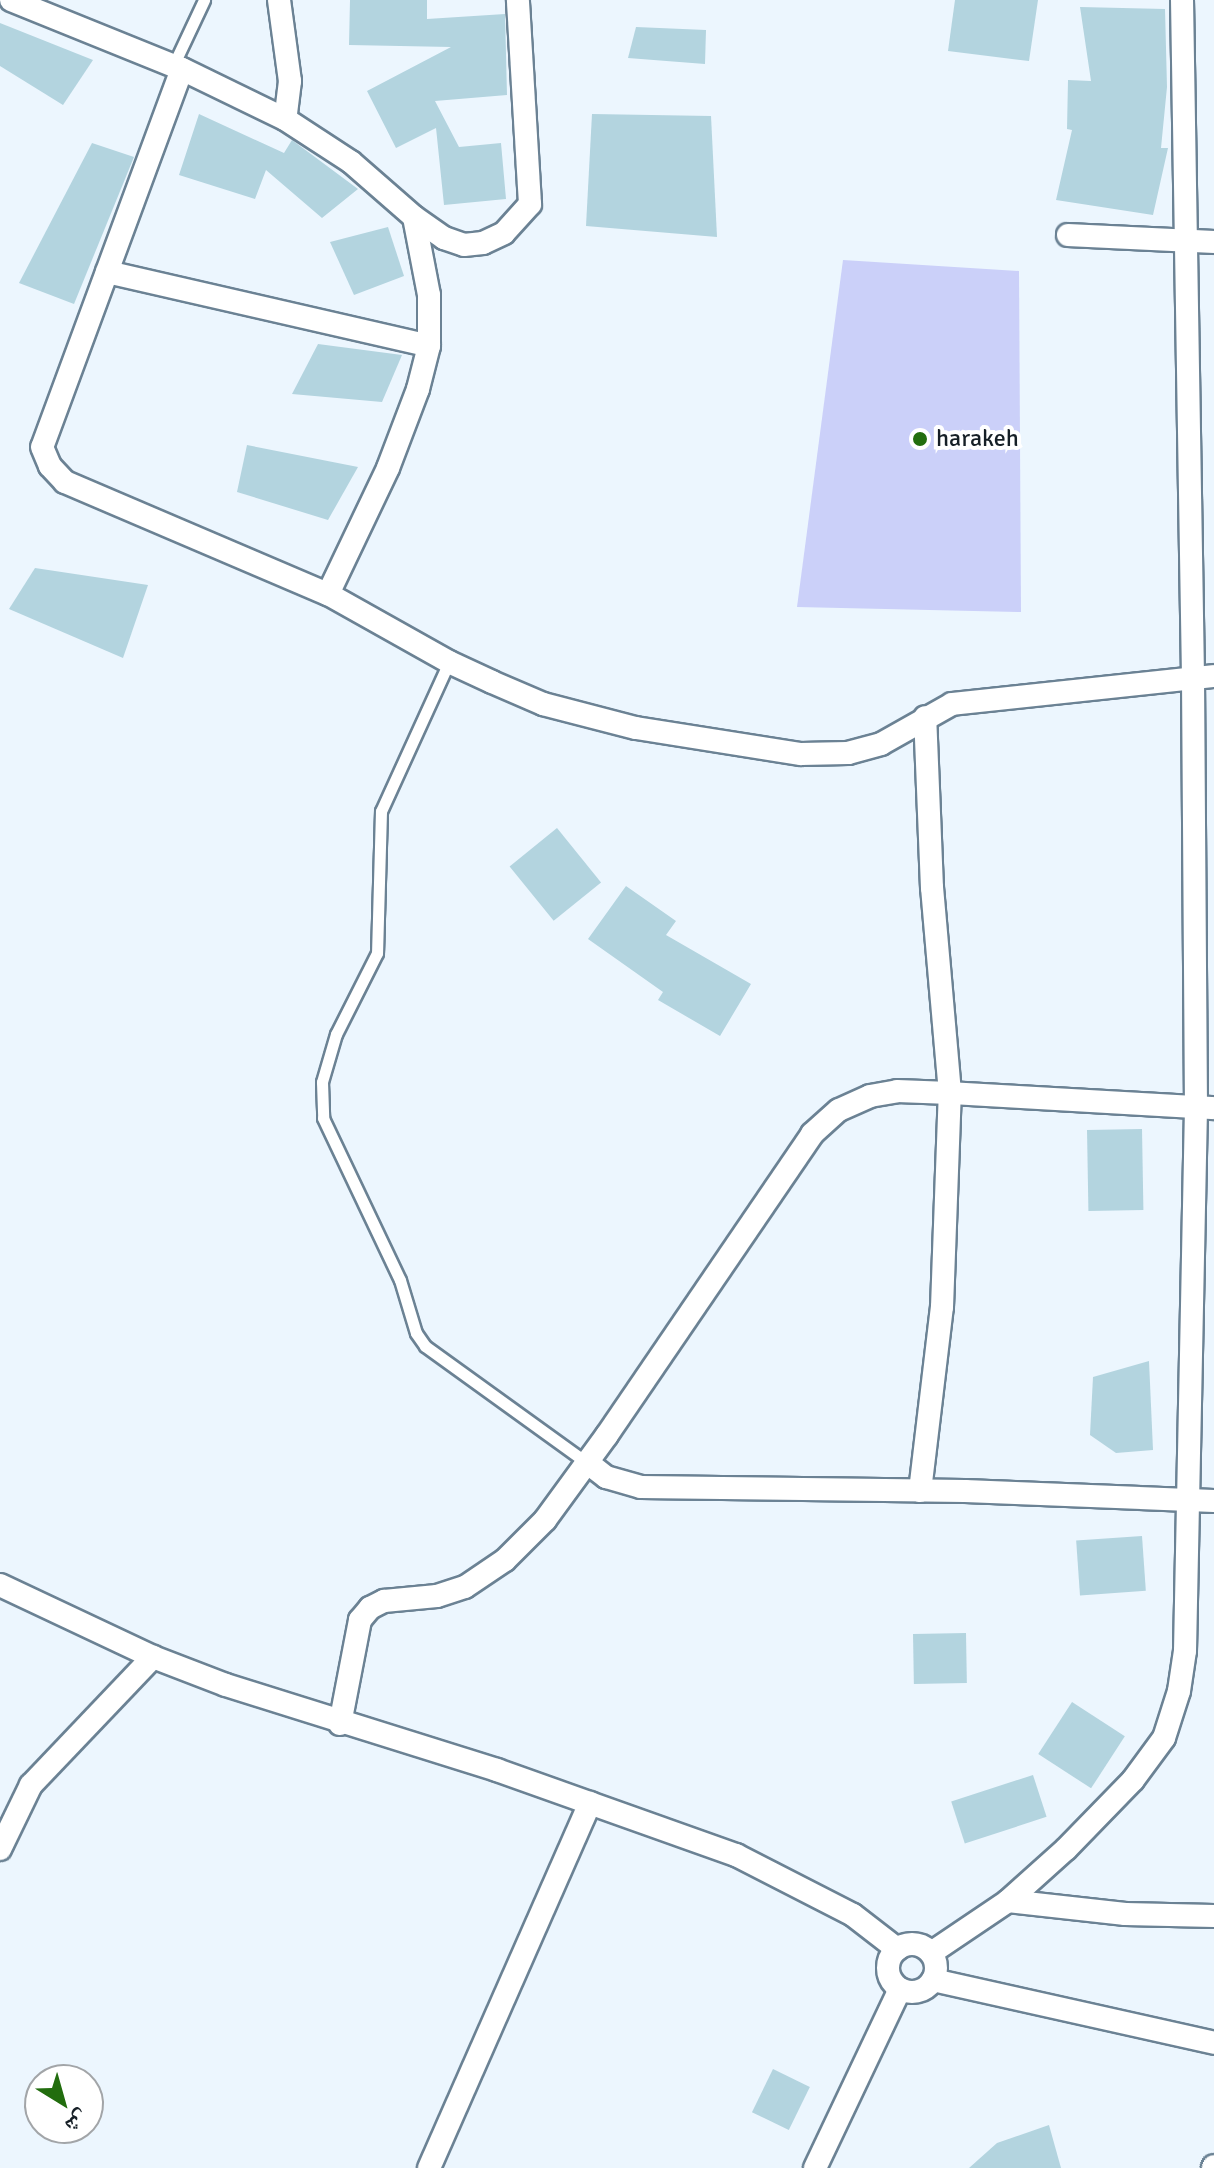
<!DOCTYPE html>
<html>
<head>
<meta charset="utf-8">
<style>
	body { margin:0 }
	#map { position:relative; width:1214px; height:2168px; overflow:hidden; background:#ecf6fe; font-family:Signika,"Noto Naskh Arabic",sans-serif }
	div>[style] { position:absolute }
	.green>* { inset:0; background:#cbd0f9 }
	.building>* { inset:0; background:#b3d4df; transform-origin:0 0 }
	.roads { filter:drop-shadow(2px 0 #6b8294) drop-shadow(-2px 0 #6b8294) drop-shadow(0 2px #6b8294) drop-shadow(0 -2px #6b8294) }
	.lane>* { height:11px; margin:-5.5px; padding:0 5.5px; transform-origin:5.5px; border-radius:5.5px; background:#fff }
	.street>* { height:22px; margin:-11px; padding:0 11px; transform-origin:11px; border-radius:11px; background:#fff }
	.street>.ring { margin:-11px; padding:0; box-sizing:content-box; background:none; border:22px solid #fff; border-radius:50% }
	.dots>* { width:22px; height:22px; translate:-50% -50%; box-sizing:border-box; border:4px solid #fff; border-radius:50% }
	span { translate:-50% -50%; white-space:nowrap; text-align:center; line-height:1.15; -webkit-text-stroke:8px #fff; paint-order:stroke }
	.poi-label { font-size:24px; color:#161f26 }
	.left { translate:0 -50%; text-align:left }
	.north { position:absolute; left:24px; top:2064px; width:80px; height:80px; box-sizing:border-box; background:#fff; border:2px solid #a2a5a8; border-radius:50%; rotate:143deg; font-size:22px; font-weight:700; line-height:32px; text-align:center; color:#161f26 }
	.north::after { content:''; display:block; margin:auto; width:28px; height:36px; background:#226d0e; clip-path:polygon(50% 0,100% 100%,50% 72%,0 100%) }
</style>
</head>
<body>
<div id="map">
	<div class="green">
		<div style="clip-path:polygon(843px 260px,1019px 271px,1021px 612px,797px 607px)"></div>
	</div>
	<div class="building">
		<div style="clip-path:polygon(350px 0,427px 0,427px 19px,505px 14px,507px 95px,435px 101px,459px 147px,501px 143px,506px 199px,444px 205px,436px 128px,396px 148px,367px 91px,451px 47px,349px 45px)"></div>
		<div style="clip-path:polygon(955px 0,1038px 0,1029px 61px,948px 51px)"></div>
		<div style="clip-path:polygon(1080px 7px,1165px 9px,1167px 87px,1161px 148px,1168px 148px,1153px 215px,1056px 200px,1072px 130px,1067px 129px,1068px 80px,1091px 81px)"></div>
		<div style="clip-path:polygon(0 23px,93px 60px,63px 105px,0 66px)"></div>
		<div style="clip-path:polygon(636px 27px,706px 30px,705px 64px,628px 58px)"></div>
		<div style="clip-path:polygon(199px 114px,284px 153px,292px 140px,358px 189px,322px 218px,266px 170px,255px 199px,179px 175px)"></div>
		<div style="clip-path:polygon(592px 114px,711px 116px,717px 237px,586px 226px)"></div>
		<div style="clip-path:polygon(92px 143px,134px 157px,74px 304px,19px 283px)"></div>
		<div style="clip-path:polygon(388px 227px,404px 276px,354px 295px,330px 242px)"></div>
		<div style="clip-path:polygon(318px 344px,402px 355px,382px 402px,292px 394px)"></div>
		<div style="clip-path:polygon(247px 445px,358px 467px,328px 520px,237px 492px)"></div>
		<div style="clip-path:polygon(35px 568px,148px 585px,123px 658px,9px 609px)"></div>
		<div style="left:557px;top:828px;width:70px;height:61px;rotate:51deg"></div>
		<div style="clip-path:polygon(626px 886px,676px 921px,666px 935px,751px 984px,720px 1036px,658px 1000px,663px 992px,588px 939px)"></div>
		<div style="left:1142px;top:1129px;width:81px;height:55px;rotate:89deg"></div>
		<div style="clip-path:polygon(1149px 1361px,1153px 1450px,1116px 1453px,1090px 1435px,1093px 1377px)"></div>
		<div style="left:1142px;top:1536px;width:55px;height:66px;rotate:86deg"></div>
		<div style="left:966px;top:1633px;width:50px;height:53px;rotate:89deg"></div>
		<div style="left:1072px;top:1702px;width:63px;height:62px;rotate:33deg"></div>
		<div style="left:1033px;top:1775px;width:44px;height:86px;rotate:72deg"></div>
		<div style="left:773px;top:2069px;width:41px;height:48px;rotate:26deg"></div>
		<div style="clip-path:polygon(1049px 2125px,1061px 2168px,969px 2168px,997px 2143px)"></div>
	</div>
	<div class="roads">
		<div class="lane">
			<div style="left:173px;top:66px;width:73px;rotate:-64.8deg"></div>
			<div style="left:449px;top:662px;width:164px;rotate:114.5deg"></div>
			<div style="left:381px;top:811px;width:142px;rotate:91.6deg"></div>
			<div style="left:377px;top:953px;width:91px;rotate:116.8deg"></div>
			<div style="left:336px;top:1034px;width:50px;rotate:106.3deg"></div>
			<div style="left:322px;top:1082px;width:36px;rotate:88deg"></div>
			<div style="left:323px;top:1118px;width:179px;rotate:64.6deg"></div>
			<div style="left:400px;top:1280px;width:55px;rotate:73.2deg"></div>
			<div style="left:416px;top:1333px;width:16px;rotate:55deg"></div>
			<div style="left:425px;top:1346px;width:200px;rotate:35.8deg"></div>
		</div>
		<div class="street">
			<div style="left:11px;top:0;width:184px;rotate:22deg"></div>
			<div style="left:182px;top:69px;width:114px;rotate:25.9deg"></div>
			<div style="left:285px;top:119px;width:79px;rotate:33.1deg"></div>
			<div style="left:351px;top:162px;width:84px;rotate:41.1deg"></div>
			<div style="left:414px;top:217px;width:37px;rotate:35deg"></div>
			<div style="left:444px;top:238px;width:21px;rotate:19deg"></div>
			<div style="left:464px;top:245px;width:19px;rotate:-6deg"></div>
			<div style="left:483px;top:243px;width:23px;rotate:-25deg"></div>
			<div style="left:504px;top:233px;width:39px;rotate:-48deg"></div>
			<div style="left:530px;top:204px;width:204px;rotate:-93.4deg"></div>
			<div style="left:279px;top:0;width:82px;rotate:82.3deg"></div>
			<div style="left:290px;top:81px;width:38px;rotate:97deg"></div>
			<div style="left:182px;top:69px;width:403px;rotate:110.3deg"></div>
			<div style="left:42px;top:447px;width:21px;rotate:67deg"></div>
			<div style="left:50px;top:466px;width:22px;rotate:47deg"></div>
			<div style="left:65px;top:482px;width:286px;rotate:23.1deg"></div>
			<div style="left:328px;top:594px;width:139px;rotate:29.3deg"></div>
			<div style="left:449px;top:662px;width:47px;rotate:24.9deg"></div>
			<div style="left:492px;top:682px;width:56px;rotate:23.3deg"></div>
			<div style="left:543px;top:704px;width:96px;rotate:14.5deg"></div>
			<div style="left:636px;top:728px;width:167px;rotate:9deg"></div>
			<div style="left:801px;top:754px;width:47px;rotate:-1.2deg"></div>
			<div style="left:848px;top:753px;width:34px;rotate:-15deg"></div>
			<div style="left:881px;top:744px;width:81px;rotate:-29.4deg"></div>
			<div style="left:952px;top:704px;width:263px;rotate:-6.1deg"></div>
			<div style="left:1068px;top:235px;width:146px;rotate:2.7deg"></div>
			<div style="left:107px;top:272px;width:330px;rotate:12.9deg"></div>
			<div style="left:328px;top:594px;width:140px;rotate:-64.5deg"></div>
			<div style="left:388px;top:468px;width:85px;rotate:-69.2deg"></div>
			<div style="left:418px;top:389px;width:44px;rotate:-75.7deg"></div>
			<div style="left:429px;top:346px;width:51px;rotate:-90deg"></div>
			<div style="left:429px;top:295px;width:79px;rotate:-100.9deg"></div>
			<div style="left:588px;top:1463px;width:23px;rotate:38deg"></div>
			<div style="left:606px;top:1477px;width:36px;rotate:16deg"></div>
			<div style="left:641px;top:1487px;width:324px;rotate:0.7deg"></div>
			<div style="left:965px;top:1491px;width:249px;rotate:2.3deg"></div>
			<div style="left:920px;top:1491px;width:185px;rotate:-83.2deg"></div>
			<div style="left:942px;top:1307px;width:214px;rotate:-87.9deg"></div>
			<div style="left:950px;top:1093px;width:264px;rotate:3.3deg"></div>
			<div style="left:0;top:1585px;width:169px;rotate:25.2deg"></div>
			<div style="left:153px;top:1657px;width:78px;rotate:21deg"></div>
			<div style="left:226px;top:1685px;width:284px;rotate:17.4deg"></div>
			<div style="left:497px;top:1770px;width:254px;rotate:19.6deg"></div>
			<div style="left:736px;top:1855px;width:131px;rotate:27.1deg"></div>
			<div style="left:853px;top:1915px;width:56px;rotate:37.7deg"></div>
			<div style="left:340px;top:1724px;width:106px;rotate:-79.1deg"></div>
			<div style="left:360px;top:1620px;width:16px;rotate:-50deg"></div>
			<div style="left:370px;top:1608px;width:16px;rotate:-27deg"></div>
			<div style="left:384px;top:1601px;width:53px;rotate:-5.4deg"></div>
			<div style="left:437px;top:1596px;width:29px;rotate:-18deg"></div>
			<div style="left:465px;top:1587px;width:48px;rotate:-34deg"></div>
			<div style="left:505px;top:1560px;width:57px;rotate:-45deg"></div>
			<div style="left:545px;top:1520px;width:105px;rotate:-53.9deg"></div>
			<div style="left:607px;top:1435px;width:364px;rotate:-55.7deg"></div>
			<div style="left:812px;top:1134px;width:36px;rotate:-42deg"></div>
			<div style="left:839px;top:1110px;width:34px;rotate:-24deg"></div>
			<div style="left:870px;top:1096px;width:27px;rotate:-10deg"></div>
			<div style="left:897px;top:1091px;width:53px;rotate:2.2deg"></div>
			<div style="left:950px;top:1093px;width:206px;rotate:-95deg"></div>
			<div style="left:932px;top:888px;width:171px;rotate:-92.3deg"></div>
			<div style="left:0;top:1849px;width:71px;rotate:-64.2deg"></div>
			<div style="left:31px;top:1785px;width:177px;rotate:-46.4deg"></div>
			<div style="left:1008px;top:1901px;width:118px;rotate:6.3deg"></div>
			<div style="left:1125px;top:1914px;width:89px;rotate:1.3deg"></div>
			<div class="ring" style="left:888px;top:1944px;width:26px;height:26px"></div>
			<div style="left:931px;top:1953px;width:93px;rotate:-34deg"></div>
			<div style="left:1008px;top:1901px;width:78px;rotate:-41.9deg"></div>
			<div style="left:1066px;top:1849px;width:96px;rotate:-45.8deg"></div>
			<div style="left:1133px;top:1780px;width:52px;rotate:-53.6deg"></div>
			<div style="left:1164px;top:1738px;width:49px;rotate:-72.3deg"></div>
			<div style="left:1179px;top:1691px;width:40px;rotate:-81.5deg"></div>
			<div style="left:1185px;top:1651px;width:543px;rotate:-88.84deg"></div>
			<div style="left:1196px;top:1108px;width:431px;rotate:-90.4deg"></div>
			<div style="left:1193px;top:677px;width:677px;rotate:-90.93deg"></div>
			<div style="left:933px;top:1980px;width:288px;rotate:12.6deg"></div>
			<div style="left:429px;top:2168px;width:399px;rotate:-66.2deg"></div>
			<div style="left:815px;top:2168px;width:198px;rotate:-64.6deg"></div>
			<div style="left:1213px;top:2168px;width:2px;rotate:-63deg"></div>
		</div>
	</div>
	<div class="dots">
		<div style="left:920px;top:439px;background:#226d0e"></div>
	</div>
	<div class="poi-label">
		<span class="left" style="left:936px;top:439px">harakeh</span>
	</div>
	<div class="north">ش</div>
</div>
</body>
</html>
